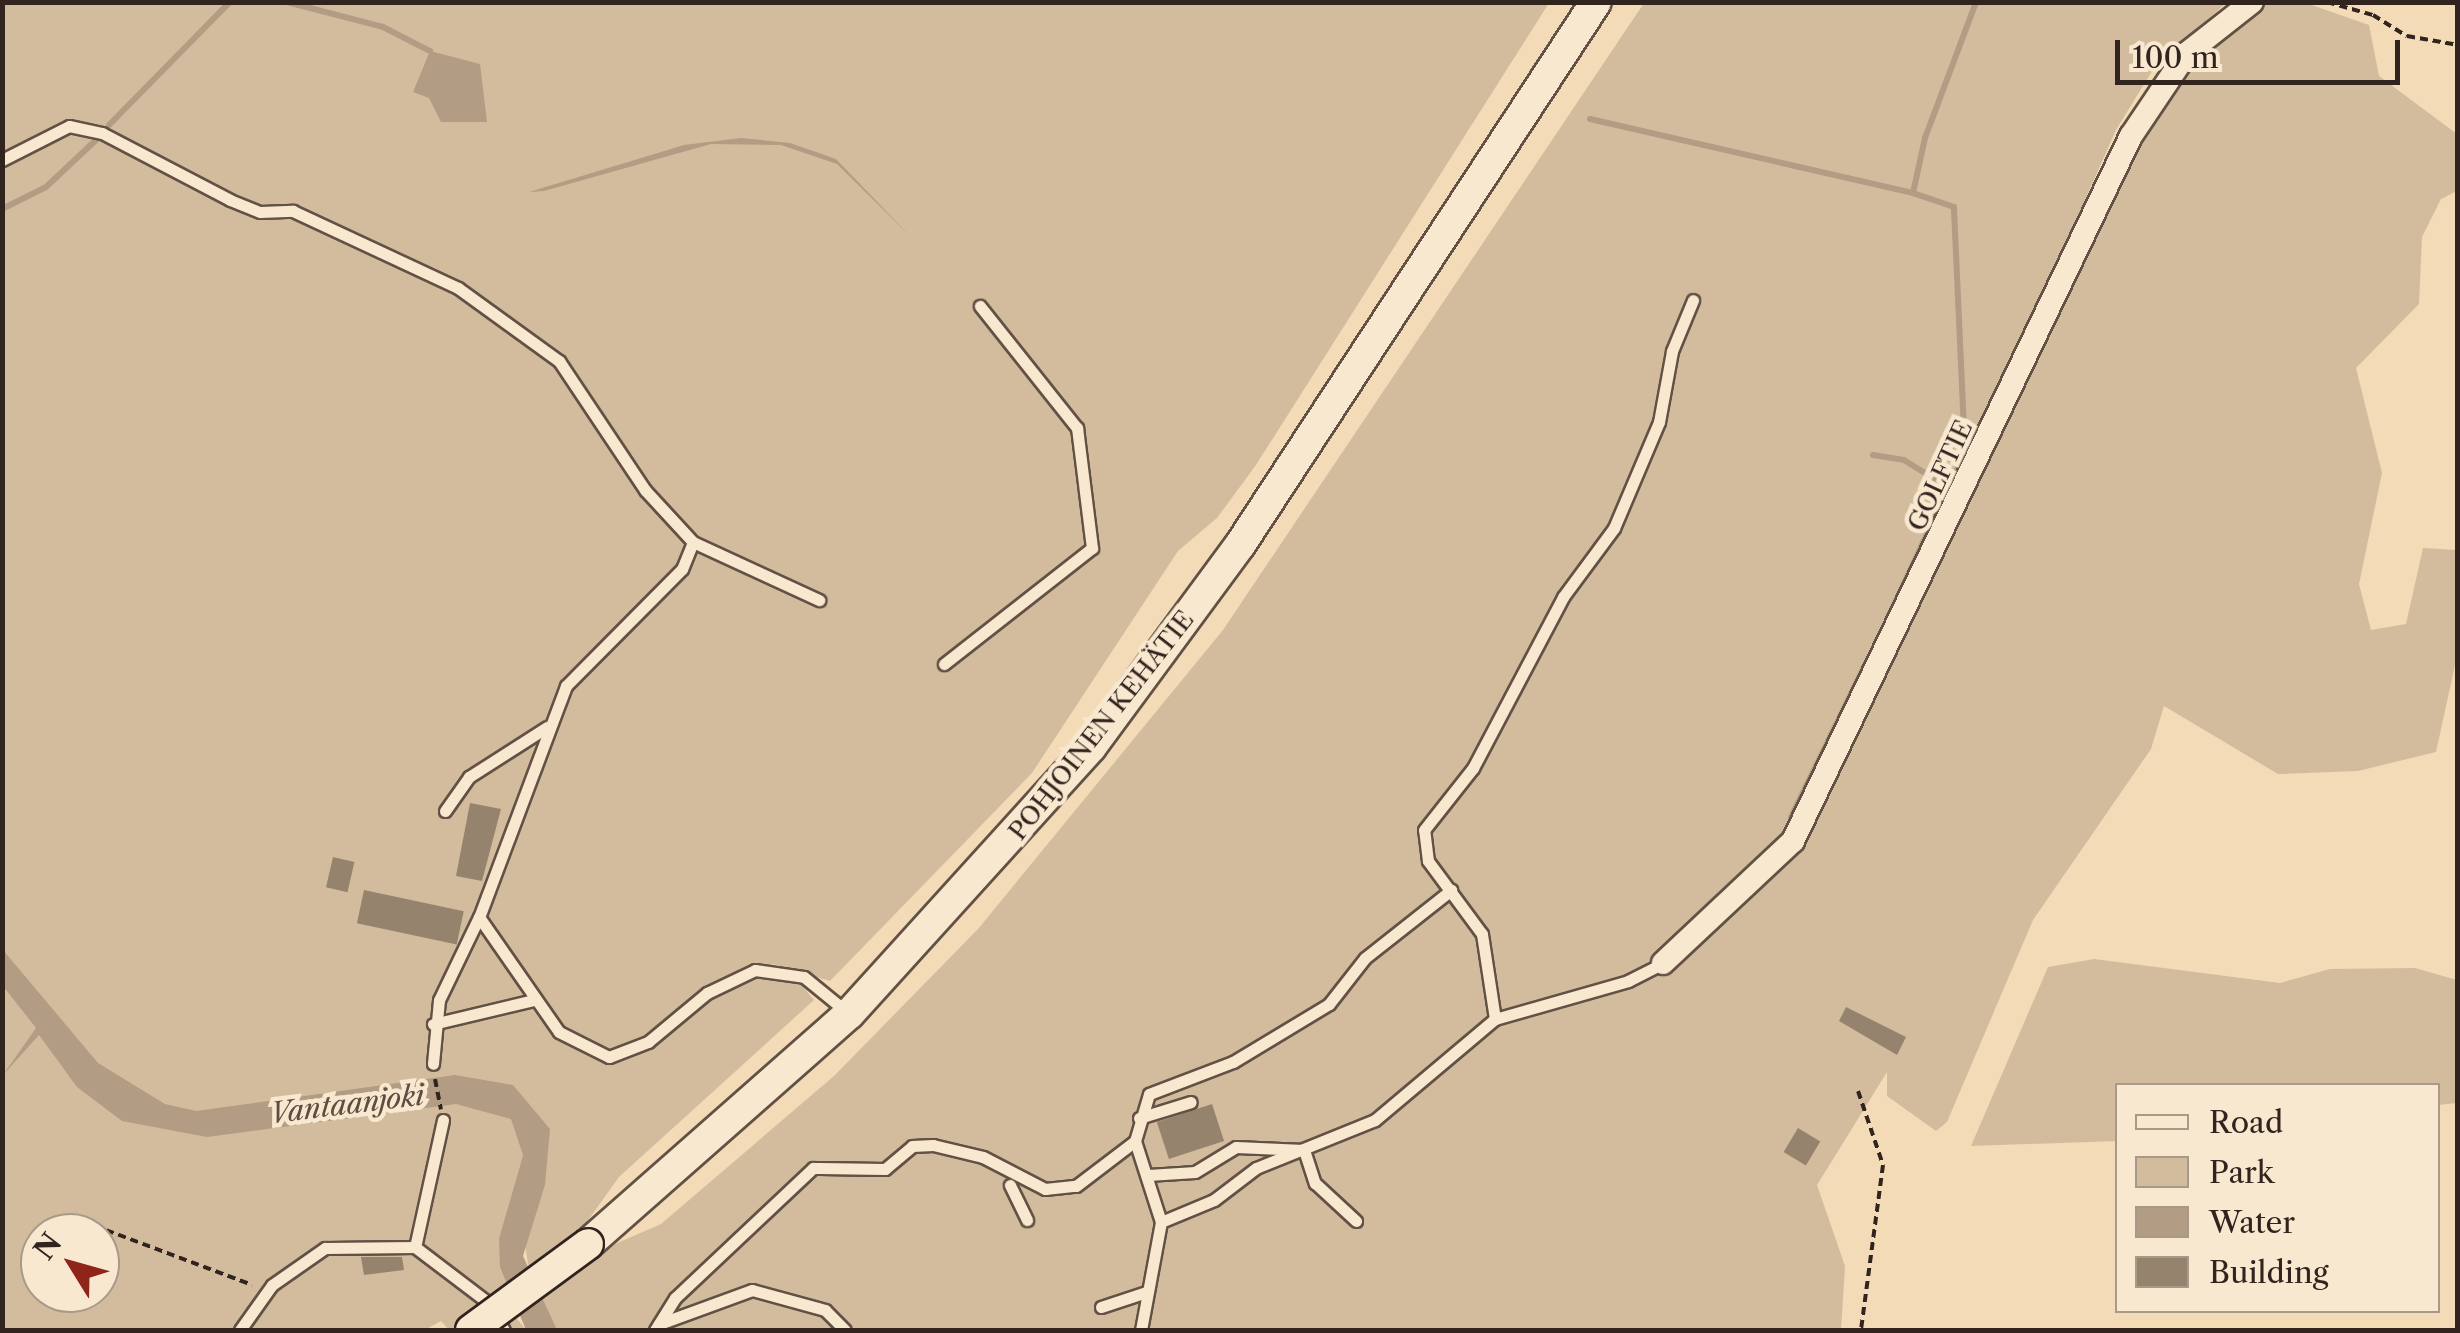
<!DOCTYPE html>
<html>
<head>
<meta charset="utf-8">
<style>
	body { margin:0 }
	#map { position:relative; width:2460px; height:1333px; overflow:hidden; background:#f4dbb7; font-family:"Libre Caslon Text",serif }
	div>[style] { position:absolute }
	.green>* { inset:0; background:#d3bc9d }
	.water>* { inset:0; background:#b29c83 }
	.stream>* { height:6px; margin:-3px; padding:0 3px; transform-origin:3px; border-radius:3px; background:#b29c83 }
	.building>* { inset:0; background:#96836e; transform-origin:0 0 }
	.path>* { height:4px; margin-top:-2px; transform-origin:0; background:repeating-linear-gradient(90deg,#31231e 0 8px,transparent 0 13px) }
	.roads { filter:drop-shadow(2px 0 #625144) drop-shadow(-2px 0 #625144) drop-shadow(0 2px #625144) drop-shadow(0 -2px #625144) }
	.lane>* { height:11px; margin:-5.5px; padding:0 5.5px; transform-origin:5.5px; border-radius:5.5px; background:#f8e8d0 }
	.street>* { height:22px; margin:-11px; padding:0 11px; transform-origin:11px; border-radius:11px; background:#f8e8d0 }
	.secondary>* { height:30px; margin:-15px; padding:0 15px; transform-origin:15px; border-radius:15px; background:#f8e8d0 }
	.bridges { filter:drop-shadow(2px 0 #31231e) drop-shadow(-2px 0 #31231e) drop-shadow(0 2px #31231e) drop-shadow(0 -2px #31231e) }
	.secondary-bridge>* { height:30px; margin:-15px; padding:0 15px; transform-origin:15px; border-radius:15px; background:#f8e8d0 }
	span { translate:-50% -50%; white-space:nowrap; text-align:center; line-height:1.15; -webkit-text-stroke:9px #f8e8d0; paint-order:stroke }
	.street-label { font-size:25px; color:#31231e }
	.water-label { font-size:28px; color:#5e4d41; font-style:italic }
	.frame { position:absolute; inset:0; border:5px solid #31231e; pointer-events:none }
	.legend { position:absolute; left:2115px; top:1083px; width:325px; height:230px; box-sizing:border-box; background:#f8e8d0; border:2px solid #a89989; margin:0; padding:12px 18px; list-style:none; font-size:30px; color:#31231e }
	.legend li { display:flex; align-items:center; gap:20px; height:50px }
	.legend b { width:50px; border:2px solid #a89989 }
	.north { position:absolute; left:20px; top:1213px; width:100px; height:100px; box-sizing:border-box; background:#f8e8d0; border:2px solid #a89989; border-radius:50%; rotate:307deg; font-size:28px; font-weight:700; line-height:40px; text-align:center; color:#31231e }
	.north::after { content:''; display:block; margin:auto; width:35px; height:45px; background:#8f2418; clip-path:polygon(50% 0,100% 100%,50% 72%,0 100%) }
	.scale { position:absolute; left:2115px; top:40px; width:285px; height:45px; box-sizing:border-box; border:5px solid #31231e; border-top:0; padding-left:12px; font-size:30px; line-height:35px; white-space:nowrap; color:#31231e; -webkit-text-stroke:8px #f8e8d0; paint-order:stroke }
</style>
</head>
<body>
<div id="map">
	<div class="green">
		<div style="clip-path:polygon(evenodd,3px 3px,1549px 3px,1256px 465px,1217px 518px,1178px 551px,1032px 773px,830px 981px,773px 964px,764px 975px,800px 983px,814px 1000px,619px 1177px,581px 1230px,529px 1270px,525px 1244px,545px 1185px,523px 1155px,499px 1238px,513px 1314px,526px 1330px,449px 1330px,441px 1321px,425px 1330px,3px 1330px,3px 3px,40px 1233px,100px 1233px,100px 1293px,40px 1293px,40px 1233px)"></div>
		<div style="clip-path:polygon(1644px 3px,2226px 3px,2154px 68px,2116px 130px,2069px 236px,2092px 243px,2117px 182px,2179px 75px,2216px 40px,2268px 3px,2306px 3px,2369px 25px,2379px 76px,2457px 134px,2457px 191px,2441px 199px,2422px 237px,2419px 304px,2356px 368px,2382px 473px,2359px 584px,2371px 630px,2406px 624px,2423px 548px,2457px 550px,2457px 656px,2436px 752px,2358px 771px,2278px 774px,2164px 706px,2151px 749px,2033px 920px,1947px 1122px,1936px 1131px,1887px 1096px,1887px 1072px,1817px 1185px,1845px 1266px,1841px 1330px,557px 1330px,538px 1297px,599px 1251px,661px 1224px,834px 1076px,978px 929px,1223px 630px)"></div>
		<div style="clip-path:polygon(2094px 959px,2280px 983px,2330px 969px,2415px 968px,2457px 980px,2457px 1103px,2438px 1105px,2438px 1086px,2118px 1086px,2117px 1141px,1971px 1146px,2048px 967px)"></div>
	</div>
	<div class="water">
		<div style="clip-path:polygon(430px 51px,480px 64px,487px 122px,441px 122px,429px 98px,413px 92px)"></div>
		<div style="clip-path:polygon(741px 138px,790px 143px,836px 159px,910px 236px,837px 164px,781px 145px,711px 144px,544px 191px,529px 192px,684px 145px)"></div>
		<div style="clip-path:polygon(3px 950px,98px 1063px,165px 1104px,196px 1111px,455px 1075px,513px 1085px,550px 1129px,545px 1185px,523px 1256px,557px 1330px,526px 1330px,500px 1267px,499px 1238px,523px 1155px,511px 1119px,456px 1104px,207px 1137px,122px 1121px,77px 1087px,39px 1035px,3px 1075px,36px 1028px,3px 986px)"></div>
	</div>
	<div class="stream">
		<div style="left:287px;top:2px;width:99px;rotate:14.6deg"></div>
		<div style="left:383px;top:27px;width:53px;rotate:27.1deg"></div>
		<div style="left:1590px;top:119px;width:331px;rotate:12.9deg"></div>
		<div style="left:109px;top:125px;width:173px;rotate:-45.5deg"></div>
		<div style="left:2px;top:209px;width:49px;rotate:-26.6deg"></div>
		<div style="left:46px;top:187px;width:69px;rotate:-43.2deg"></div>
		<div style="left:1873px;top:455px;width:31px;rotate:9deg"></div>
		<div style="left:1904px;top:460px;width:53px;rotate:31.9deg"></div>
		<div style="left:1888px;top:618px;width:183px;rotate:-65.1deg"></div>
		<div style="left:1965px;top:452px;width:245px;rotate:-92.6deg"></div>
		<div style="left:1954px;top:207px;width:43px;rotate:-161.1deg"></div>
		<div style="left:1913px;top:193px;width:56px;rotate:-77.7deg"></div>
		<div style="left:1925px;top:138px;width:145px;rotate:-69.4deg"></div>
		<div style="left:1791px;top:817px;width:169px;rotate:-64deg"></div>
	</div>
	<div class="building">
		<div style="clip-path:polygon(470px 803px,501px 809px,482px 881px,456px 876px)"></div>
		<div style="left:333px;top:857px;width:22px;height:31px;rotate:13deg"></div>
		<div style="left:364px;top:890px;width:102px;height:34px;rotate:12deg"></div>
		<div style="clip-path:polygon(1846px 1007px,1906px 1037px,1897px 1055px,1839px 1021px)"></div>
		<div style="left:1212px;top:1104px;width:39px;height:58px;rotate:72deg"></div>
		<div style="left:1798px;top:1128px;width:26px;height:28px;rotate:31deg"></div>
		<div style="clip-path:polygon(361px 1257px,402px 1257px,404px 1270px,364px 1275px)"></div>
	</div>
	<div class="path">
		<div style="left:2327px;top:2px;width:48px;rotate:15.8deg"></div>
		<div style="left:2373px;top:15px;width:40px;rotate:32deg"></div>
		<div style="left:2407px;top:36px;width:52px;rotate:10deg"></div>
		<div style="left:2458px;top:743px;width:74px;rotate:90deg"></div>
		<div style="left:435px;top:1079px;width:31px;rotate:79deg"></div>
		<div style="left:1858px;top:1091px;width:78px;rotate:71.3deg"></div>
		<div style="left:1883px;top:1165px;width:166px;rotate:97.6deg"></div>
		<div style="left:106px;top:1230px;width:156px;rotate:20.6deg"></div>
	</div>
	<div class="roads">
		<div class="lane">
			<div style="left:2px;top:160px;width:75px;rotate:-26.9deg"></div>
			<div style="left:69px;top:126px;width:34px;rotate:12deg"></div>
			<div style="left:102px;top:133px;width:144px;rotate:27.6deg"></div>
			<div style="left:230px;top:200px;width:32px;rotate:22deg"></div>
			<div style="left:260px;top:212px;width:33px;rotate:-2deg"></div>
			<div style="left:293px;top:211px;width:182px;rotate:25deg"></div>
			<div style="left:458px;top:288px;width:125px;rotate:35.9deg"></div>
			<div style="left:559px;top:361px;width:155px;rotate:56.3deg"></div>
			<div style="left:645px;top:490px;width:71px;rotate:47.3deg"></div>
			<div style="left:693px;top:542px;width:29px;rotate:112deg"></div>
			<div style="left:682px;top:569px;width:165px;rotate:134.8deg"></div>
			<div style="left:566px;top:686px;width:247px;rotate:110.6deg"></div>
			<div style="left:479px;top:917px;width:92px;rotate:115.7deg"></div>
			<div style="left:439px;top:1000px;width:64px;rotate:95.4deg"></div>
			<div style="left:693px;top:542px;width:139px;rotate:24.7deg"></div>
			<div style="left:944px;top:664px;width:188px;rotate:-38.1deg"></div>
			<div style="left:1092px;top:548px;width:121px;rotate:-97.1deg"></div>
			<div style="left:1077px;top:428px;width:156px;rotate:-128.5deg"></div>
			<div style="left:445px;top:811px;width:42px;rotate:-54.8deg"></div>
			<div style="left:469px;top:777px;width:93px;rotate:-32.7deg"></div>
			<div style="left:479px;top:917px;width:140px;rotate:55.2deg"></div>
			<div style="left:559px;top:1032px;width:56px;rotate:26.6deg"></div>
			<div style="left:609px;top:1057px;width:42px;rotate:-21deg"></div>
			<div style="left:648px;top:1042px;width:77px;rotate:-39.7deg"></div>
			<div style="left:707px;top:993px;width:53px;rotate:-25.6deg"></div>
			<div style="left:755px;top:970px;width:49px;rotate:8.1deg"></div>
			<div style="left:804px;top:977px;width:57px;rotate:39.3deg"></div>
			<div style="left:1495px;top:1019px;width:86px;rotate:-98.7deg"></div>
			<div style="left:1482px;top:934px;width:91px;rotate:-126.5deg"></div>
			<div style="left:1428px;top:861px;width:31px;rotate:-97deg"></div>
			<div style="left:1424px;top:830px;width:79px;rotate:-51.7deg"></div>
			<div style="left:1473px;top:768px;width:193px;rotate:-62.2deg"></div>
			<div style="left:1563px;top:597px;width:86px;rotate:-53.5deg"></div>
			<div style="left:1614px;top:528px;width:115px;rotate:-67deg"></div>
			<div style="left:1659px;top:422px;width:72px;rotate:-79.6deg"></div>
			<div style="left:1672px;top:351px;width:55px;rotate:-67.6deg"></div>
			<div style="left:433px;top:1024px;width:104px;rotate:-13.4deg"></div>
			<div style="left:1139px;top:1118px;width:54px;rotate:-17.1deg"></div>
			<div style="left:443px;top:1120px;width:130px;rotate:102.4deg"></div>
			<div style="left:415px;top:1247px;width:94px;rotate:37.2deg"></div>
			<div style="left:490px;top:1304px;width:30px;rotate:62deg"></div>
			<div style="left:1135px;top:1141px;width:85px;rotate:72.2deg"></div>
			<div style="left:1148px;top:1175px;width:47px;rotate:-3.7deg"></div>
			<div style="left:1195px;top:1172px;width:48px;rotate:-31.4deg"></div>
			<div style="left:1236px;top:1147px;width:68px;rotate:2.5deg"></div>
			<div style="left:1304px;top:1150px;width:35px;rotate:72deg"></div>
			<div style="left:1315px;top:1183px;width:56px;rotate:42.8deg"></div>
			<div style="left:1010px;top:1185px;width:39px;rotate:64deg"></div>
			<div style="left:1101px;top:1307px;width:47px;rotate:-18.4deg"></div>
			<div style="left:659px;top:1324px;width:99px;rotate:-20.1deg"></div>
			<div style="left:752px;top:1290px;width:76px;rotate:15.3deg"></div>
			<div style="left:825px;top:1310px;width:28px;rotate:45deg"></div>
			<div style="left:240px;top:1330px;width:55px;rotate:-54.6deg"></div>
			<div style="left:272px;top:1285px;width:65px;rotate:-34.9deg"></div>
			<div style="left:325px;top:1248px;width:90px;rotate:-0.6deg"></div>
			<div style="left:655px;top:1330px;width:38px;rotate:-58deg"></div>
			<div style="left:675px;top:1298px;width:190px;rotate:-43.3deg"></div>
			<div style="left:813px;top:1168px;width:72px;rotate:0.8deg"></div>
			<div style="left:885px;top:1169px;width:35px;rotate:-40deg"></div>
			<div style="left:912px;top:1146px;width:21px;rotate:-3deg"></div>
			<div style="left:933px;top:1145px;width:51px;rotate:13.5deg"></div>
			<div style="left:983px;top:1157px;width:70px;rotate:27.3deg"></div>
			<div style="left:1045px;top:1189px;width:31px;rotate:-6deg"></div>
			<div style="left:1076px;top:1186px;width:74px;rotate:-37.3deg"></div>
			<div style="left:1135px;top:1141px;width:49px;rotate:-73.4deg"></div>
			<div style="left:1149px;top:1094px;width:90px;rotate:-20.9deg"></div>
			<div style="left:1233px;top:1062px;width:112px;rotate:-31.1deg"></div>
			<div style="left:1329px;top:1004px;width:58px;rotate:-52deg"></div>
			<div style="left:1365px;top:958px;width:110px;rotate:-38.3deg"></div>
			<div style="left:1141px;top:1330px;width:110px;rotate:-79.5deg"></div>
			<div style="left:1161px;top:1222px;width:57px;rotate:-22.5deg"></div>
			<div style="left:1214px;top:1200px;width:53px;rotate:-37.3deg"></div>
			<div style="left:1256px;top:1168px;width:128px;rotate:-22deg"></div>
			<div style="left:1375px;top:1120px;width:157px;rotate:-40.1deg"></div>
			<div style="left:1495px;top:1019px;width:138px;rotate:-15.9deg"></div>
			<div style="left:1628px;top:981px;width:39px;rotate:-27deg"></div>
		</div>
		<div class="street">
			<div style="left:1663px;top:963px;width:178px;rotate:-43.2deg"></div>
			<div style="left:1793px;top:841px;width:782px;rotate:-64.39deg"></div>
			<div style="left:2131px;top:136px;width:99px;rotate:-56.1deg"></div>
			<div style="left:2186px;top:54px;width:84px;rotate:-38.2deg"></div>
		</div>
		<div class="secondary">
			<div style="left:588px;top:1244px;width:348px;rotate:-41.4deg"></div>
			<div style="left:849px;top:1014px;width:360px;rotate:-47.8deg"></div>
			<div style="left:1091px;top:747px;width:251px;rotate:-53.6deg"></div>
			<div style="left:1240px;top:545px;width:649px;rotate:-56.75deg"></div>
		</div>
	</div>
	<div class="bridges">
		<div class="secondary-bridge">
			<div style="left:471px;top:1330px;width:145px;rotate:-36.3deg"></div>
		</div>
	</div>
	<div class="street-label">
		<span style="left:1941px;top:476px;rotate:-65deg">GOLFTIE</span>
		<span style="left:1102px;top:726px;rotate:-52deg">POHJOINEN KEHÄTIE</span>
	</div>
	<div class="water-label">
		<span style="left:347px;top:1104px;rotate:-7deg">Vantaanjoki</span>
	</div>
	<div class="frame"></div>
	<ul class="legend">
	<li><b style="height:12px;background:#f8e8d0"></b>Road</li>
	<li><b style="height:28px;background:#d3bc9d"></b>Park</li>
	<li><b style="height:28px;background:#b29c83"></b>Water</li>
	<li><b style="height:28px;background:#96836e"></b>Building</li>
	</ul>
	<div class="north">N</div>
	<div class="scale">100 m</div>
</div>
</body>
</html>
